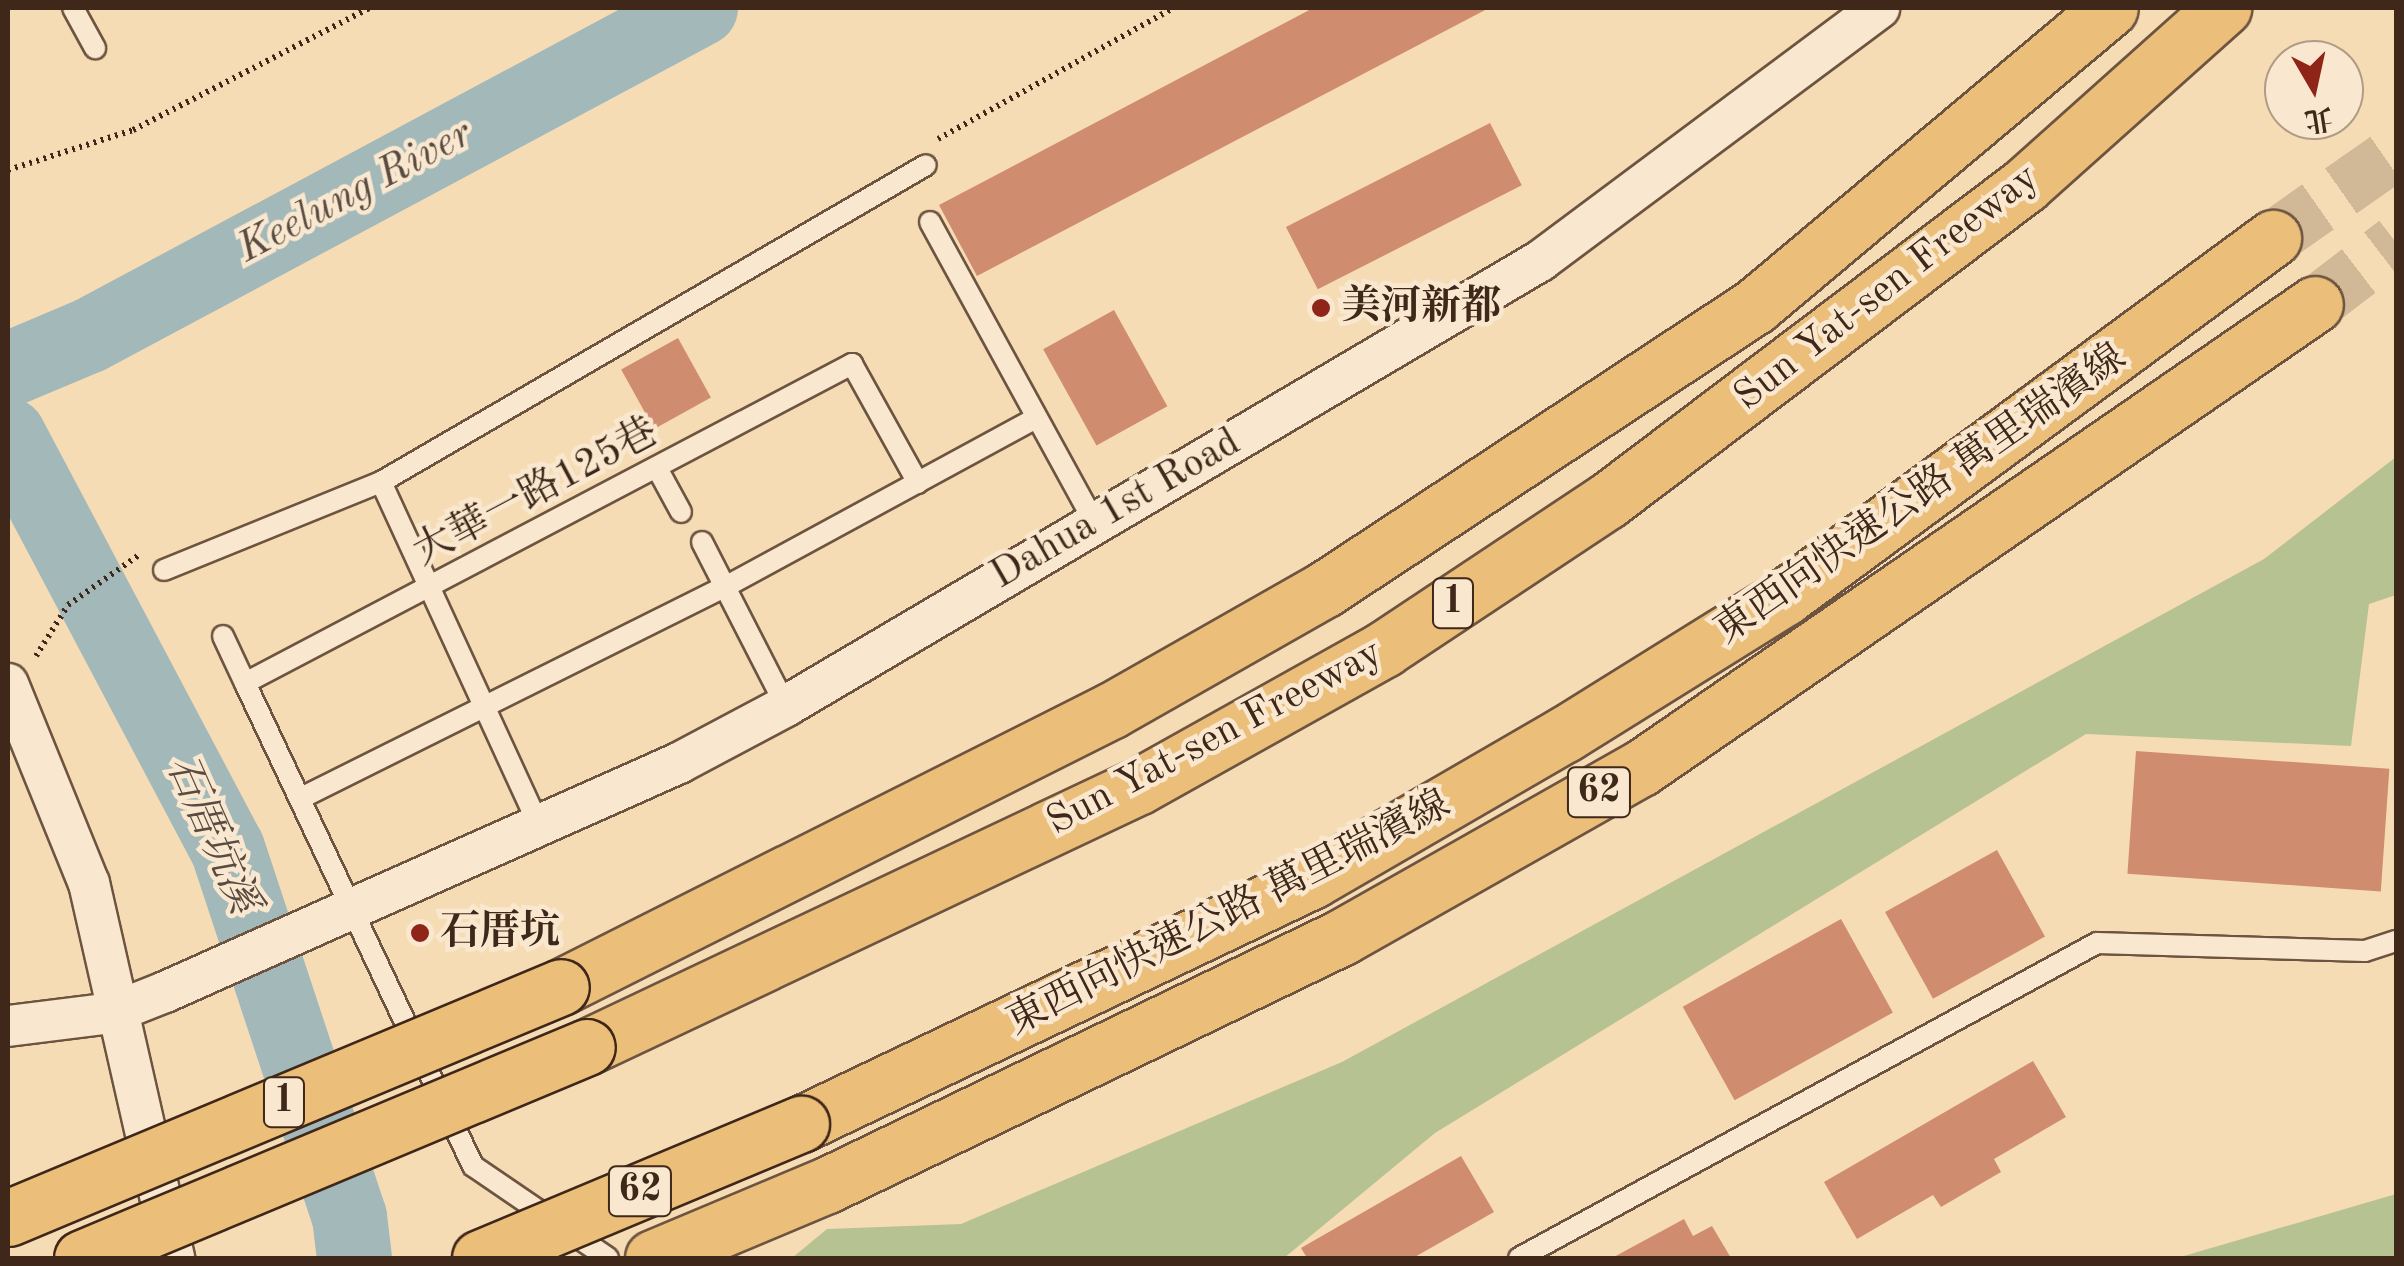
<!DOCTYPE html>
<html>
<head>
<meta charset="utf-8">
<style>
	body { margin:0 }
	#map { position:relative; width:2404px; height:1266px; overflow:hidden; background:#f6dcb5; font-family:"Old Standard TT","Noto Serif TC",serif }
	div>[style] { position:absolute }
	.green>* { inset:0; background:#b7c292 }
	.river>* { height:75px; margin:-37.5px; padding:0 37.5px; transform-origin:37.5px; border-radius:37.5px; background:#a3b8b9 }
	.building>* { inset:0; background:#d08c6e; transform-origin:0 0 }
	.trunk-tunnel>* { height:55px; margin-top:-27.5px; transform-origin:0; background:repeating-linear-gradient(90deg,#d1b896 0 55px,transparent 0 83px) }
	.path>* { height:6px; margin-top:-3px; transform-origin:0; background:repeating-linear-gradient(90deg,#3f2719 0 2.5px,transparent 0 7.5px) }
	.roads { filter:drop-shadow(2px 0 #6d5440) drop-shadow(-2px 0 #6d5440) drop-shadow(0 2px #6d5440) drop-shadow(0 -2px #6d5440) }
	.service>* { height:20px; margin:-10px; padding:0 10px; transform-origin:10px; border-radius:10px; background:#f9e8cf }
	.minor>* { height:40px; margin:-20px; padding:0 20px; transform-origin:20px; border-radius:20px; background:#f9e8cf }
	.trunk>* { height:55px; margin:-27.5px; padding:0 27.5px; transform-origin:27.5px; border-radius:27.5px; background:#ebbe7a }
	.motorway>* { height:55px; margin:-27.5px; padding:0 27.5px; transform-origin:27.5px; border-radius:27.5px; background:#ebbe7a }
	.bridges { filter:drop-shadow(2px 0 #3f2719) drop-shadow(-2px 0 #3f2719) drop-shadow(0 2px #3f2719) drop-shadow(0 -2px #3f2719) }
	.trunk-bridge>* { height:55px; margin:-27.5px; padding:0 27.5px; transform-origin:27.5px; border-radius:27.5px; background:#ebbe7a }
	.motorway-bridge>* { height:55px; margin:-27.5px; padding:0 27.5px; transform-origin:27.5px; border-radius:27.5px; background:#ebbe7a }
	.dots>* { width:28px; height:28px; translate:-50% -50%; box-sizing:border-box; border:5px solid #f9e8cf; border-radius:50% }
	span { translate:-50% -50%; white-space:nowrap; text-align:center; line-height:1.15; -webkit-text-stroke:9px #f9e8cf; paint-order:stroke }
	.shield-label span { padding:2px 8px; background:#f9e8cf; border:2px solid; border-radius:8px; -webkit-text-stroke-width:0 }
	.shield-label { font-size:38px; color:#3f2719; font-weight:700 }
	.street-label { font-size:40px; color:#3f2719 }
	.poi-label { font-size:40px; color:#3f2719; font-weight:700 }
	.left { translate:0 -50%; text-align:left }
	.water-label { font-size:42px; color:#584b41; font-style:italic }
	.frame { position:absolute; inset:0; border:10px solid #3f2719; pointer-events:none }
	.north { position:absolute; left:2264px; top:40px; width:100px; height:100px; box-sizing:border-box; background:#f9e8cf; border:2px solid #af9b86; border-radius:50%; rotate:171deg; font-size:28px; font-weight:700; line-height:40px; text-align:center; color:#3f2719 }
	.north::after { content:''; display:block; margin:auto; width:35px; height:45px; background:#8f2418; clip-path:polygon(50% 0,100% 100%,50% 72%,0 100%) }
</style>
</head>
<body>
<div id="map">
	<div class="green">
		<div style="clip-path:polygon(2396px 457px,2396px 595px,2369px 604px,2351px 746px,2086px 734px,1435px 1133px,1284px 1258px,792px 1258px,827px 1229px,961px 1224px,1342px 1062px,2264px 559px)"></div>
		<div style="clip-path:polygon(2396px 1194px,2396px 1258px,2177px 1258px)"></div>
	</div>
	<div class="river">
		<div style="left:8px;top:369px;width:88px;rotate:-22.8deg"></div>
		<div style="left:89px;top:335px;width:693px;rotate:-28.16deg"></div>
		<div style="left:8px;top:435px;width:467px;rotate:62.1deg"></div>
		<div style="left:227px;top:848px;width:388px;rotate:71.7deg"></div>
		<div style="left:349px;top:1216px;width:42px;rotate:83.2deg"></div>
	</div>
	<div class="building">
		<div style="clip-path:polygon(1313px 8px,1489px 8px,977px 276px,939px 205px)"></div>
		<div style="left:1490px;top:123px;width:70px;height:229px;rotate:63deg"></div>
		<div style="left:1114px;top:310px;width:110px;height:81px;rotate:61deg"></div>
		<div style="left:678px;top:338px;width:68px;height:65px;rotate:61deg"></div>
		<div style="left:2136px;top:751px;width:254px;height:123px;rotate:4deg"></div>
		<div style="left:1997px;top:850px;width:99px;height:128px;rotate:61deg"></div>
		<div style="left:1841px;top:919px;width:107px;height:181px;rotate:61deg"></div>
		<div style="clip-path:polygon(2033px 1061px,2066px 1117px,1994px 1159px,2001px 1172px,1941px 1207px,1933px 1195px,1857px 1239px,1824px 1182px)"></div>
		<div style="clip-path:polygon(1461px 1156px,1494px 1212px,1413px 1258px,1307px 1258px,1301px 1248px)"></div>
		<div style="clip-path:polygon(1684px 1219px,1693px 1236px,1712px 1226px,1731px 1258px,1612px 1258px)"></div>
	</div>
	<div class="trunk-tunnel">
		<div style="left:2273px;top:238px;width:150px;rotate:-35deg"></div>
		<div style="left:2315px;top:304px;width:102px;rotate:-37.4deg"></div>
	</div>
	<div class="path">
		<div style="left:938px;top:139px;width:269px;rotate:-29.1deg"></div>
		<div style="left:8px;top:170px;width:131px;rotate:-17.7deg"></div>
		<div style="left:133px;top:130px;width:266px;rotate:-27.3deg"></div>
		<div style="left:36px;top:656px;width:60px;rotate:-57.9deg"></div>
		<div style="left:68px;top:605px;width:87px;rotate:-35.2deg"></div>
	</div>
	<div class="roads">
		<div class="service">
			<div style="left:73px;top:8px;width:46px;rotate:61.2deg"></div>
			<div style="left:930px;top:222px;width:340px;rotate:61.3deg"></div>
			<div style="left:657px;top:468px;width:50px;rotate:61.4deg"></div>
			<div style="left:381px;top:482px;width:375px;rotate:65.3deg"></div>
			<div style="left:702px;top:542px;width:184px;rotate:62.9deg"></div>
			<div style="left:164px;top:570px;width:234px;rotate:-22.1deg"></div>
			<div style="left:381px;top:482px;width:630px;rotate:-30.18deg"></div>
			<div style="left:223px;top:636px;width:52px;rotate:64.9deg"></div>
			<div style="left:305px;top:796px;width:469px;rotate:-26.5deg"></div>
			<div style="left:725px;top:587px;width:354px;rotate:-28.5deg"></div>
			<div style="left:608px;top:1258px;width:163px;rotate:-145.7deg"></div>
			<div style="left:473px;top:1166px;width:534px;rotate:-115.27deg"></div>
			<div style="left:245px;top:683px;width:686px;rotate:-27.72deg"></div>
			<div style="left:852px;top:364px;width:136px;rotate:61deg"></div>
			<div style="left:1519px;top:1258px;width:658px;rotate:-28.59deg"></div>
			<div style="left:2097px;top:943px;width:268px;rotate:1.7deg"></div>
			<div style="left:2365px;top:951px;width:33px;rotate:-18deg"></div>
		</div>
		<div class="minor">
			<div style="left:8px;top:684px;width:215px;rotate:67.9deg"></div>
			<div style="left:89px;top:883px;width:385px;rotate:77.2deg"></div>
			<div style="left:8px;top:1026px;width:105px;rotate:-7.1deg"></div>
			<div style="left:112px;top:1013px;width:57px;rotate:-21.6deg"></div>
			<div style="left:165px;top:992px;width:563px;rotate:-24.01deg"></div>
			<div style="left:679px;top:763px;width:121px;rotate:-28deg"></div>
			<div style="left:786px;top:706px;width:876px;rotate:-30.55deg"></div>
			<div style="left:1540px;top:261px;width:423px;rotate:-36.7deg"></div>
		</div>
		<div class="trunk">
			<div style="left:801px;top:1124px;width:567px;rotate:-25.48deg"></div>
			<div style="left:1313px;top:880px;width:291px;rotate:-30.1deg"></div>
			<div style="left:1565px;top:734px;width:259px;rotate:-31.9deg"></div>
			<div style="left:1785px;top:597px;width:606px;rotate:-36.34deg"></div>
			<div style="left:653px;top:1258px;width:189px;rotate:-22.8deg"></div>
			<div style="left:827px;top:1185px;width:572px;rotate:-25.71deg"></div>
			<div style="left:1342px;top:937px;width:343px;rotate:-29.5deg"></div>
			<div style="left:1641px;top:768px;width:818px;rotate:-34.54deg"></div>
		</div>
		<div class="motorway">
			<div style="left:561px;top:987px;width:617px;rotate:-26.69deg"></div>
			<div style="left:1112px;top:710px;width:245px;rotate:-29.6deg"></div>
			<div style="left:1325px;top:589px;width:515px;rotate:-33.35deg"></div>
			<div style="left:1755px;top:306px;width:463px;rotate:-40deg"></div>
			<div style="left:587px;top:1047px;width:611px;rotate:-25.31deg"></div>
			<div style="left:1139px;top:786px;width:281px;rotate:-29.2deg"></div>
			<div style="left:1384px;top:649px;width:268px;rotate:-33.6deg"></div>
			<div style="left:1607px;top:501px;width:524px;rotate:-37.09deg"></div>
			<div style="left:2025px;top:185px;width:266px;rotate:-41.8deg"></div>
		</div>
	</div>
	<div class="bridges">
		<div class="trunk-bridge">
			<div style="left:480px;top:1258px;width:348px;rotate:-22.7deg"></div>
		</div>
		<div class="motorway-bridge">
			<div style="left:8px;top:1218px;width:599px;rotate:-22.67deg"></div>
			<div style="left:82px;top:1258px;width:547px;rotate:-22.68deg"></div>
		</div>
	</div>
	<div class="dots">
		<div style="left:1321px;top:308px;background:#8f2418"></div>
		<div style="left:420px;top:933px;background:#8f2418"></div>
	</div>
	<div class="shield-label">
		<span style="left:1453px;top:603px">1</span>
		<span style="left:1599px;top:792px">62</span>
		<span style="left:284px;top:1102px">1</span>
		<span style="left:640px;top:1191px">62</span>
	</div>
	<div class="street-label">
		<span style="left:1887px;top:288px;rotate:-38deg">Sun Yat-sen Freeway</span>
		<span style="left:536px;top:493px;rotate:-28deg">大華一路125巷</span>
		<span style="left:1921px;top:495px;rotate:-35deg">東西向快速公路 萬里瑞濱線</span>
		<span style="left:1116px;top:510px;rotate:-30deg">Dahua 1st Road</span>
		<span style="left:1215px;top:738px;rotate:-28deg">Sun Yat-sen Freeway</span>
		<span style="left:1229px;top:914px;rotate:-27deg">東西向快速公路 萬里瑞濱線</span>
	</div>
	<div class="poi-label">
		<span class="left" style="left:1341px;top:308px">美河新都</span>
		<span class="left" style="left:440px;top:933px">石厝坑</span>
	</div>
	<div class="water-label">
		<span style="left:355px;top:192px;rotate:-28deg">Keelung River</span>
		<span style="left:211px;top:835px;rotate:66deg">石厝坑溪</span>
	</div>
	<div class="frame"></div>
	<div class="north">北</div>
</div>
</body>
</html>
